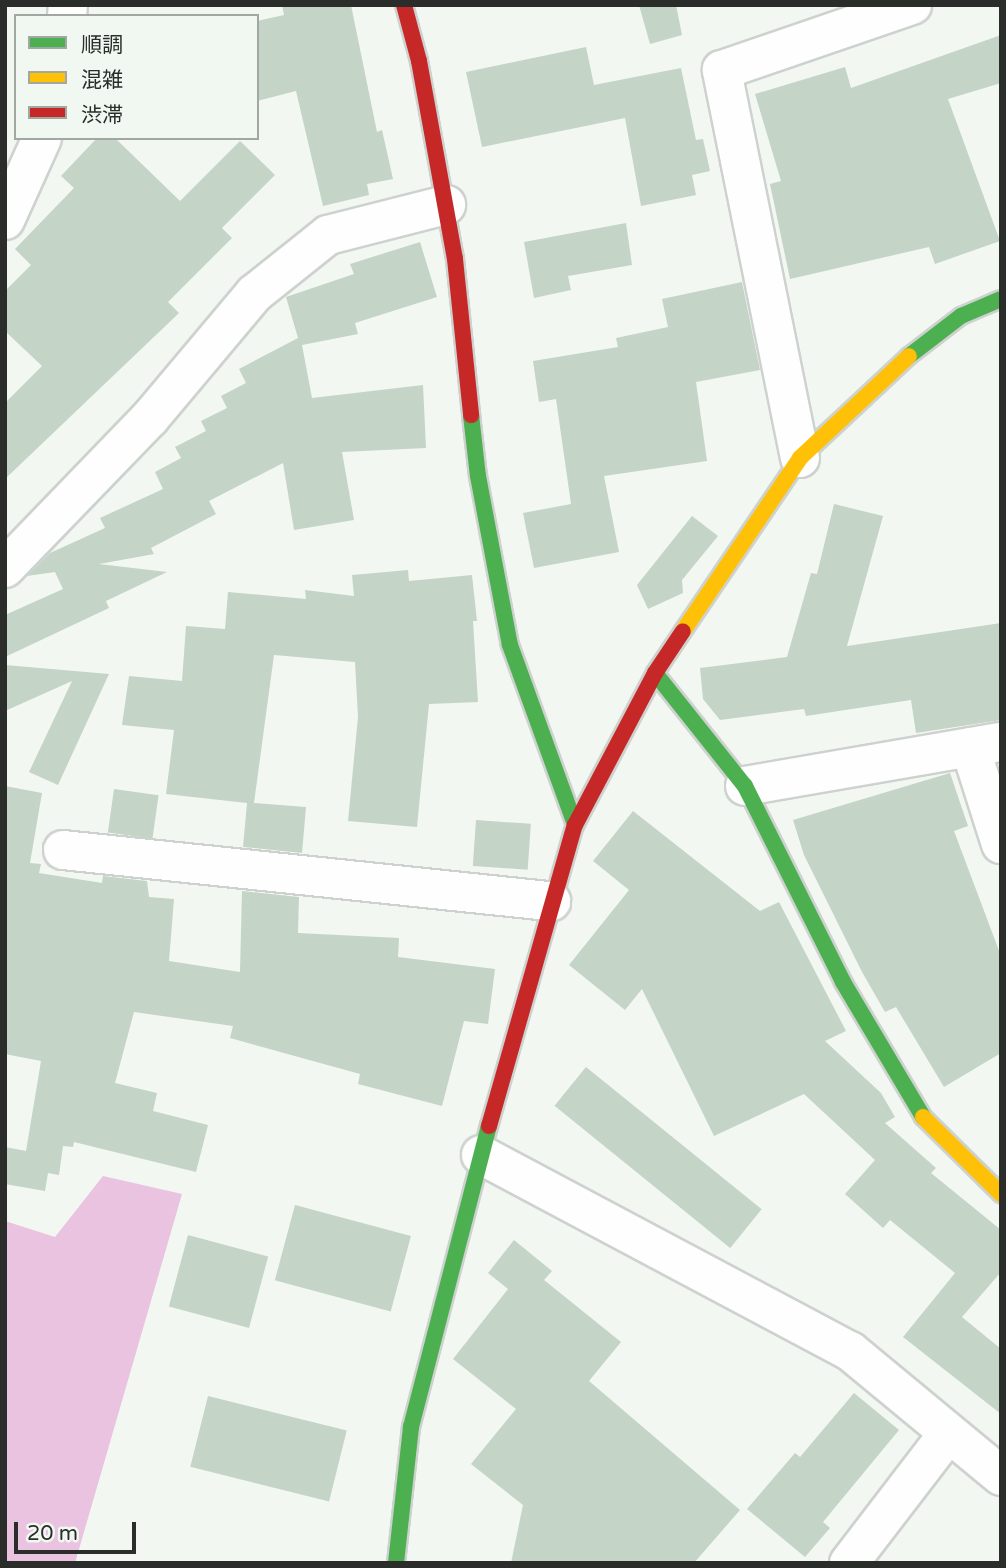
<!DOCTYPE html>
<html>
<head>
<meta charset="utf-8">
<style>
	body { margin:0 }
	#map { position:relative; width:1006px; height:1568px; overflow:hidden; background:#f2f7f2; font-family:"Varela Round","Noto Sans JP",sans-serif }
	div>[style] { position:absolute }
	.forest>* { inset:0; background:#e9c3e0 }
	.building>* { inset:0; background:#c4d4c6; transform-origin:0 0 }
	.roads { filter:drop-shadow(2px 0 #ced2cf) drop-shadow(-2px 0 #ced2cf) drop-shadow(0 2px #ced2cf) drop-shadow(0 -2px #ced2cf) }
	.street>* { height:38px; margin:-19px; padding:0 19px; transform-origin:19px; border-radius:19px; background:#fdfefd }
	.fast>* { height:16px; margin:-8px; padding:0 8px; transform-origin:8px; border-radius:8px; background:#4caf50 }
	.slow>* { height:16px; margin:-8px; padding:0 8px; transform-origin:8px; border-radius:8px; background:#ffc107 }
	.jam>* { height:16px; margin:-8px; padding:0 8px; transform-origin:8px; border-radius:8px; background:#c62828 }
	span { translate:-50% -50%; white-space:nowrap; text-align:center; line-height:1.15; -webkit-text-stroke:5px #f1f8f1; paint-order:stroke }
	.frame { position:absolute; inset:0; border:7px solid #2a2d2a; pointer-events:none }
	.legend { position:absolute; left:14px; top:14px; width:245px; height:126px; box-sizing:border-box; background:#f1f8f1; border:2px solid #a1a7a1; margin:0; padding:9px 12px; list-style:none; font-size:21px; color:#2a2d2a }
	.legend li { display:flex; align-items:center; gap:14px; height:35px }
	.legend b { width:35px; border:2px solid #a1a7a1 }
	.scale { position:absolute; left:14px; top:1522px; width:122px; height:32px; box-sizing:border-box; border:4px solid #2a2d2a; border-top:0; padding-left:9px; font-size:21px; line-height:24px; white-space:nowrap; color:#2a2d2a; -webkit-text-stroke:5px #f1f8f1; paint-order:stroke }
</style>
</head>
<body>
<div id="map">
	<div class="forest">
		<div style="clip-path:polygon(103px 1176px,182px 1194px,75px 1563px,5px 1563px,5px 1221px,55px 1237px)"></div>
	</div>
	<div class="building">
		<div style="clip-path:polygon(282px 5px,351px 5px,377px 132px,382px 130px,393px 179px,367px 184px,369px 195px,323px 206px,296px 91px,257px 101px,257px 21px,284px 15px)"></div>
		<div style="clip-path:polygon(639px 5px,676px 5px,682px 35px,650px 44px)"></div>
		<div style="clip-path:polygon(1001px 35px,1001px 83px,948px 99px,1000px 241px,935px 264px,929px 247px,790px 279px,770px 184px,781px 181px,755px 94px,845px 67px,851px 88px)"></div>
		<div style="clip-path:polygon(586px 47px,594px 85px,681px 68px,696px 140px,703px 139px,710px 171px,692px 175px,696px 195px,641px 206px,625px 118px,482px 147px,466px 72px)"></div>
		<div style="clip-path:polygon(97px 138px,115px 138px,180px 201px,240px 141px,275px 175px,222px 228px,232px 238px,168px 302px,179px 313px,5px 479px,5px 403px,42px 366px,5px 331px,5px 291px,31px 265px,15px 249px,74px 188px,61px 176px)"></div>
		<div style="clip-path:polygon(626px 223px,632px 265px,568px 276px,571px 290px,534px 298px,524px 242px)"></div>
		<div style="clip-path:polygon(420px 242px,437px 297px,355px 323px,358px 334px,302px 345px,312px 398px,423px 385px,426px 448px,342px 452px,354px 520px,294px 530px,283px 463px,209px 501px,216px 514px,151px 548px,154px 554px,99px 564px,167px 572px,106px 601px,109px 608px,5px 657px,5px 615px,63px 589px,55px 572px,27px 576px,50px 553px,105px 528px,100px 518px,163px 489px,155px 472px,181px 458px,175px 447px,206px 431px,201px 421px,227px 408px,221px 396px,246px 383px,239px 369px,298px 338px,286px 297px,354px 274px,350px 264px)"></div>
		<div style="clip-path:polygon(742px 282px,760px 370px,696px 382px,707px 461px,604px 476px,619px 552px,534px 568px,523px 513px,571px 504px,556px 399px,539px 402px,533px 361px,618px 347px,616px 338px,668px 327px,662px 299px)"></div>
		<div style="clip-path:polygon(834px 504px,883px 516px,847px 646px,1001px 623px,1001px 720px,916px 733px,911px 700px,806px 716px,804px 709px,720px 720px,703px 699px,700px 668px,787px 657px,811px 573px,817px 574px)"></div>
		<div style="clip-path:polygon(692px 516px,718px 536px,682px 580px,683px 593px,648px 609px,637px 585px)"></div>
		<div style="clip-path:polygon(408px 570px,409px 581px,472px 575px,477px 621px,473px 621px,478px 702px,429px 704px,417px 827px,348px 821px,358px 717px,355px 662px,274px 655px,254px 803px,306px 807px,302px 853px,243px 847px,247px 803px,166px 794px,174px 730px,122px 725px,129px 676px,182px 681px,186px 626px,225px 629px,228px 592px,306px 599px,305px 590px,354px 596px,352px 575px)"></div>
		<div style="clip-path:polygon(5px 665px,109px 674px,58px 785px,29px 772px,72px 681px,5px 711px)"></div>
		<div style="clip-path:polygon(950px 773px,968px 826px,954px 831px,1001px 956px,1001px 1053px,944px 1087px,896px 1007px,885px 1012px,862px 972px,804px 855px,793px 820px)"></div>
		<div style="clip-path:polygon(5px 786px,42px 793px,30px 863px,41px 864px,39px 873px,102px 883px,103px 876px,147px 881px,149px 897px,174px 899px,169px 961px,240px 972px,242px 891px,299px 897px,298px 933px,399px 938px,398px 957px,495px 969px,488px 1024px,464px 1021px,442px 1106px,358px 1084px,360px 1074px,230px 1038px,233px 1026px,134px 1012px,115px 1083px,157px 1093px,153px 1111px,208px 1125px,196px 1172px,74px 1142px,73px 1147px,63px 1146px,59px 1175px,48px 1173px,45px 1191px,5px 1184px,5px 1147px,26px 1151px,41px 1061px,5px 1054px)"></div>
		<div style="left:114px;top:789px;width:45px;height:44px;rotate:8deg"></div>
		<div style="clip-path:polygon(633px 811px,760px 911px,779px 902px,846px 1031px,825px 1041px,881px 1093px,895px 1117px,885px 1123px,936px 1168px,931px 1173px,1001px 1230px,1001px 1272px,962px 1317px,1001px 1349px,1001px 1414px,903px 1337px,955px 1273px,890px 1220px,883px 1228px,845px 1194px,875px 1160px,804px 1094px,714px 1136px,642px 989px,625px 1010px,569px 965px,629px 890px,593px 861px)"></div>
		<div style="left:476px;top:820px;width:55px;height:46px;rotate:4deg"></div>
		<div style="left:586px;top:1067px;width:226px;height:50px;rotate:39deg"></div>
		<div style="left:295px;top:1205px;width:120px;height:78px;rotate:15deg"></div>
		<div style="left:188px;top:1235px;width:83px;height:74px;rotate:15deg"></div>
		<div style="clip-path:polygon(514px 1240px,552px 1271px,544px 1280px,621px 1342px,589px 1381px,740px 1510px,694px 1563px,511px 1563px,523px 1505px,471px 1464px,516px 1409px,453px 1359px,508px 1289px,488px 1273px)"></div>
		<div style="clip-path:polygon(854px 1393px,899px 1430px,823px 1522px,830px 1528px,805px 1557px,747px 1509px,795px 1453px,800px 1457px)"></div>
		<div style="left:208px;top:1396px;width:143px;height:73px;rotate:14deg"></div>
	</div>
	<div class="roads">
		<div class="street">
			<div style="left:67px;top:16px;width:11px;rotate:-85deg"></div>
			<div style="left:5px;top:220px;width:90px;rotate:-65.7deg"></div>
			<div style="left:800px;top:458px;width:396px;rotate:-101.4deg"></div>
			<div style="left:722px;top:70px;width:201px;rotate:-18.9deg"></div>
			<div style="left:5px;top:568px;width:209px;rotate:-46deg"></div>
			<div style="left:150px;top:418px;width:162px;rotate:-50deg"></div>
			<div style="left:254px;top:294px;width:95px;rotate:-38.6deg"></div>
			<div style="left:328px;top:235px;width:122px;rotate:-14.3deg"></div>
			<div style="left:970px;top:747px;width:102px;rotate:72.3deg"></div>
			<div style="left:745px;top:786px;width:260px;rotate:-9.8deg"></div>
			<div style="left:63px;top:850px;width:491px;rotate:6deg"></div>
			<div style="left:481px;top:1155px;width:418px;rotate:28deg"></div>
			<div style="left:850px;top:1351px;width:196px;rotate:39.6deg"></div>
			<div style="left:849px;top:1563px;width:163px;rotate:-52.5deg"></div>
		</div>
		<div class="fast">
			<div style="left:909px;top:356px;width:66px;rotate:-37.6deg"></div>
			<div style="left:961px;top:316px;width:43px;rotate:-23deg"></div>
			<div style="left:471px;top:415px;width:61px;rotate:83.5deg"></div>
			<div style="left:478px;top:476px;width:172px;rotate:79.3deg"></div>
			<div style="left:510px;top:645px;width:191px;rotate:70.1deg"></div>
			<div style="left:655px;top:673px;width:144px;rotate:51.5deg"></div>
			<div style="left:745px;top:786px;width:219px;rotate:63.4deg"></div>
			<div style="left:843px;top:982px;width:157px;rotate:59.3deg"></div>
			<div style="left:396px;top:1563px;width:137px;rotate:-83.7deg"></div>
			<div style="left:411px;top:1427px;width:311px;rotate:-75.5deg"></div>
		</div>
		<div class="slow">
			<div style="left:683px;top:631px;width:209px;rotate:-55.9deg"></div>
			<div style="left:800px;top:458px;width:149px;rotate:-43.1deg"></div>
			<div style="left:923px;top:1117px;width:110px;rotate:44.6deg"></div>
		</div>
		<div class="jam">
			<div style="left:404px;top:5px;width:58px;rotate:75deg"></div>
			<div style="left:419px;top:61px;width:201px;rotate:79.7deg"></div>
			<div style="left:455px;top:259px;width:157px;rotate:84.1deg"></div>
			<div style="left:489px;top:1126px;width:313px;rotate:-74.1deg"></div>
			<div style="left:575px;top:825px;width:172px;rotate:-62.2deg"></div>
			<div style="left:655px;top:673px;width:50px;rotate:-56.3deg"></div>
		</div>
	</div>
	<div class="frame"></div>
	<ul class="legend">
	<li><b style="height:9px;background:#4caf50"></b>順調</li>
	<li><b style="height:9px;background:#ffc107"></b>混雑</li>
	<li><b style="height:9px;background:#c62828"></b>渋滞</li>
	</ul>
	<div class="scale">20 m</div>
</div>
</body>
</html>
